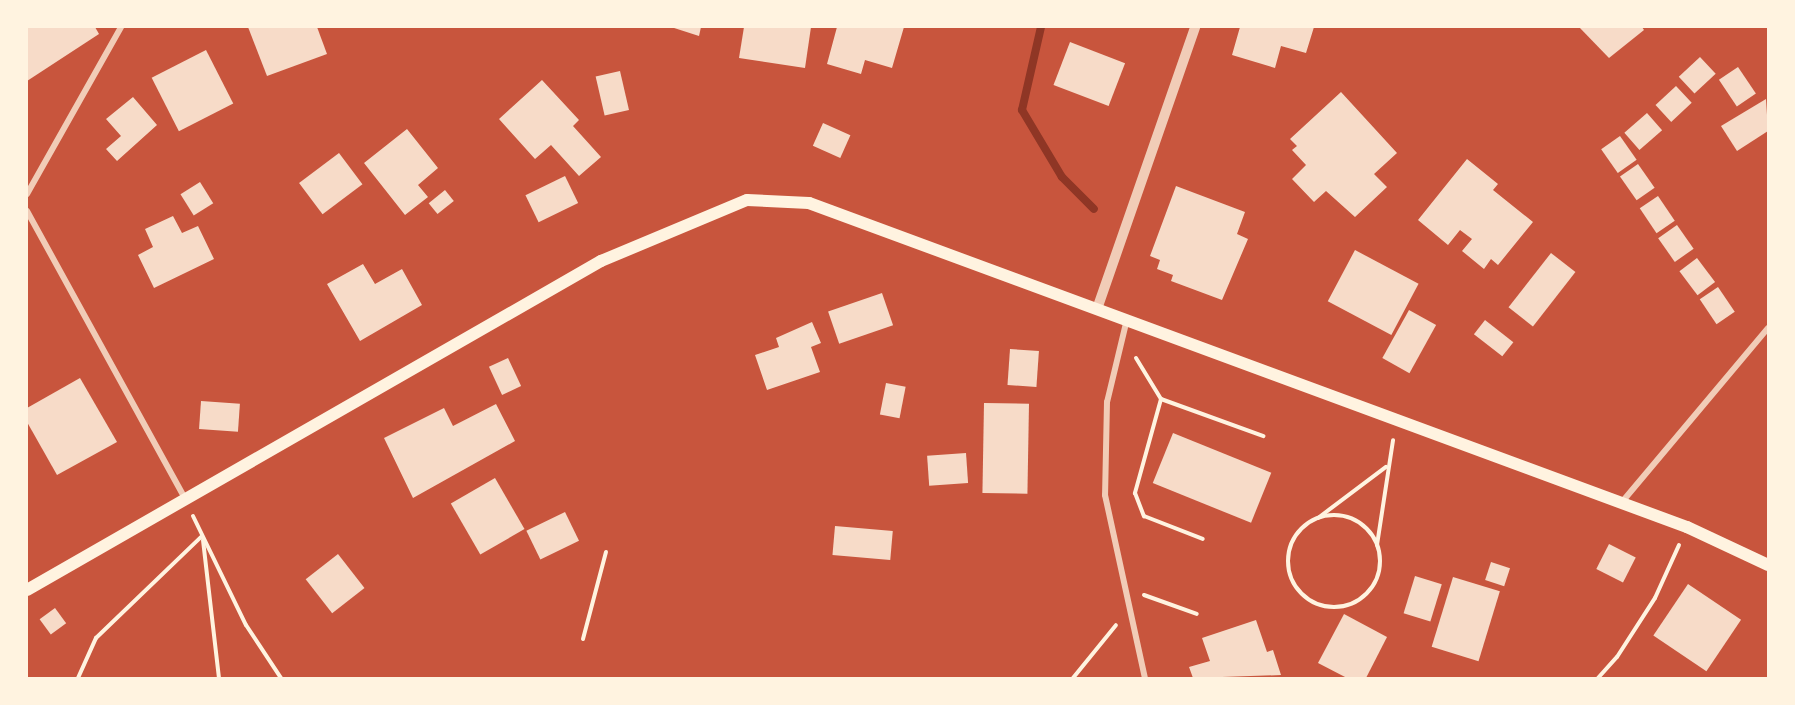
<!DOCTYPE html>
<html>
<head>
<meta charset="utf-8">
<style>
	body { margin:0 }
	#map { position:relative; width:1795px; height:705px; overflow:hidden; background:#c8553d; font-family:Commissioner,sans-serif }
	div>[style] { position:absolute }
	.stream>* { height:8px; margin:-4px; padding:0 4px; transform-origin:4px; border-radius:4px; background:#8f3625 }
	.building>* { inset:0; background:#f7dbc8; transform-origin:0 0 }
	.path>* { height:4px; margin:-2px; padding:0 2px; transform-origin:2px; border-radius:2px; background:#fff3e0 }
	.path>.ring { margin:-2px; padding:0; box-sizing:content-box; background:none; border:4px solid #fff3e0; border-radius:50% }
	.minor>* { height:6px; margin:-3px; padding:0 3px; transform-origin:3px; border-radius:3px; background:#f1ccb7 }
	.tertiary>* { height:10px; margin:-5px; padding:0 5px; transform-origin:5px; border-radius:5px; background:#f1ccb7 }
	.secondary>* { height:12px; margin:-6px; padding:0 6px; transform-origin:6px; border-radius:6px; background:#fff3e0 }
	span { translate:-50% -50%; white-space:nowrap; text-align:center; line-height:1.15; -webkit-text-stroke:5px #fff3e0; paint-order:stroke }
	.frame { position:absolute; inset:0; border:28px solid #fff3e0; pointer-events:none }
</style>
</head>
<body>
<div id="map">
	<div class="stream">
		<div style="left:1041px;top:27px;width:85px;rotate:102.9deg"></div>
		<div style="left:1022px;top:110px;width:78px;rotate:59.2deg"></div>
		<div style="left:1062px;top:177px;width:45px;rotate:45deg"></div>
	</div>
	<div class="building">
		<div style="clip-path:polygon(27px 27px,95px 27px,99px 34px,27px 81px)"></div>
		<div style="clip-path:polygon(248px 27px,317px 27px,327px 54px,267px 76px)"></div>
		<div style="clip-path:polygon(671px 27px,701px 27px,699px 36px)"></div>
		<div style="clip-path:polygon(744px 27px,811px 27px,805px 68px,739px 58px)"></div>
		<div style="clip-path:polygon(837px 27px,904px 27px,892px 68px,865px 60px,861px 74px,827px 64px)"></div>
		<div style="clip-path:polygon(1240px 27px,1314px 27px,1306px 53px,1281px 46px,1275px 68px,1232px 55px)"></div>
		<div style="clip-path:polygon(1579px 27px,1642px 27px,1644px 30px,1609px 58px)"></div>
		<div style="left:1070px;top:42px;width:59px;height:46px;rotate:21deg"></div>
		<div style="left:206px;top:50px;width:60px;height:61px;rotate:63deg"></div>
		<div style="left:1700px;top:57px;width:23px;height:29px;rotate:47deg"></div>
		<div style="left:1738px;top:67px;width:32px;height:23px;rotate:56deg"></div>
		<div style="left:620px;top:71px;width:40px;height:25px;rotate:77deg"></div>
		<div style="clip-path:polygon(542px 80px,579px 120px,573px 126px,601px 157px,579px 176px,551px 145px,535px 159px,499px 119px)"></div>
		<div style="left:1676px;top:86px;width:23px;height:28px;rotate:47deg"></div>
		<div style="clip-path:polygon(1341px 92px,1397px 153px,1374px 174px,1387px 187px,1355px 217px,1326px 191px,1314px 202px,1292px 179px,1306px 165px,1292px 150px,1297px 146px,1290px 139px)"></div>
		<div style="clip-path:polygon(133px 97px,157px 125px,117px 161px,106px 149px,121px 136px,106px 119px)"></div>
		<div style="clip-path:polygon(1766px 99px,1768px 131px,1737px 151px,1721px 126px)"></div>
		<div style="left:1647px;top:113px;width:23px;height:30px;rotate:49deg"></div>
		<div style="left:823px;top:123px;width:30px;height:25px;rotate:24deg"></div>
		<div style="clip-path:polygon(407px 129px,438px 168px,418px 185px,428px 197px,405px 215px,364px 163px)"></div>
		<div style="left:1620px;top:136px;width:29px;height:23px;rotate:55deg"></div>
		<div style="left:339px;top:153px;width:39px;height:50px;rotate:53deg"></div>
		<div style="clip-path:polygon(1467px 159px,1498px 184px,1493px 190px,1533px 222px,1498px 265px,1491px 259px,1484px 269px,1462px 251px,1472px 239px,1460px 230px,1448px 245px,1418px 220px)"></div>
		<div style="left:1638px;top:164px;width:29px;height:22px;rotate:55deg"></div>
		<div style="left:565px;top:176px;width:30px;height:44px;rotate:64deg"></div>
		<div style="left:200px;top:182px;width:25px;height:23px;rotate:58deg"></div>
		<div style="clip-path:polygon(1176px 186px,1245px 212px,1237px 234px,1248px 239px,1222px 300px,1171px 281px,1173px 275px,1157px 269px,1160px 260px,1150px 256px)"></div>
		<div style="left:445px;top:190px;width:14px;height:21px;rotate:51deg"></div>
		<div style="left:1658px;top:196px;width:30px;height:22px;rotate:56deg"></div>
		<div style="clip-path:polygon(173px 216px,182px 233px,198px 226px,214px 259px,154px 288px,138px 255px,153px 247px,145px 229px)"></div>
		<div style="left:1677px;top:225px;width:29px;height:23px;rotate:55deg"></div>
		<div style="left:1355px;top:250px;width:72px;height:58px;rotate:28deg"></div>
		<div style="left:1551px;top:253px;width:31px;height:69px;rotate:38deg"></div>
		<div style="left:1697px;top:258px;width:30px;height:22px;rotate:53deg"></div>
		<div style="clip-path:polygon(363px 264px,375px 284px,402px 269px,422px 305px,360px 341px,327px 284px)"></div>
		<div style="left:1718px;top:287px;width:30px;height:22px;rotate:56deg"></div>
		<div style="left:882px;top:293px;width:34px;height:57px;rotate:71deg"></div>
		<div style="left:1409px;top:310px;width:31px;height:55px;rotate:29deg"></div>
		<div style="left:1485px;top:320px;width:36px;height:18px;rotate:38deg"></div>
		<div style="clip-path:polygon(812px 322px,821px 343px,811px 347px,820px 372px,767px 390px,755px 355px,779px 347px,776px 338px)"></div>
		<div style="left:1010px;top:349px;width:29px;height:36px;rotate:4deg"></div>
		<div style="left:508px;top:358px;width:31px;height:21px;rotate:65deg"></div>
		<div style="clip-path:polygon(80px 378px,117px 442px,57px 475px,27px 422px,27px 408px)"></div>
		<div style="left:886px;top:383px;width:20px;height:32px;rotate:11deg"></div>
		<div style="left:201px;top:401px;width:39px;height:28px;rotate:4deg"></div>
		<div style="left:984px;top:403px;width:45px;height:90px;rotate:1deg"></div>
		<div style="clip-path:polygon(496px 404px,515px 441px,413px 498px,384px 438px,444px 408px,453px 426px)"></div>
		<div style="left:1173px;top:433px;width:106px;height:54px;rotate:22deg"></div>
		<div style="left:966px;top:453px;width:30px;height:39px;rotate:86deg"></div>
		<div style="left:495px;top:478px;width:59px;height:51px;rotate:60deg"></div>
		<div style="left:565px;top:512px;width:32px;height:43px;rotate:64deg"></div>
		<div style="left:835px;top:526px;width:58px;height:29px;rotate:5deg"></div>
		<div style="left:1609px;top:544px;width:30px;height:28px;rotate:27deg"></div>
		<div style="left:338px;top:554px;width:43px;height:41px;rotate:52deg"></div>
		<div style="left:1491px;top:562px;width:20px;height:19px;rotate:18deg"></div>
		<div style="left:1415px;top:576px;width:28px;height:39px;rotate:17deg"></div>
		<div style="left:1453px;top:577px;width:49px;height:73px;rotate:17deg"></div>
		<div style="left:1688px;top:584px;width:64px;height:62px;rotate:34deg"></div>
		<div style="left:55px;top:608px;width:19px;height:19px;rotate:54deg"></div>
		<div style="clip-path:polygon(1344px 614px,1387px 637px,1366px 678px,1347px 678px,1318px 663px)"></div>
		<div style="clip-path:polygon(1256px 620px,1267px 652px,1273px 650px,1281px 675px,1193px 678px,1189px 667px,1210px 661px,1202px 638px)"></div>
	</div>
	<div class="path">
		<div style="left:1136px;top:358px;width:48px;rotate:58.6deg"></div>
		<div style="left:1161px;top:399px;width:109px;rotate:19.9deg"></div>
		<div style="left:1161px;top:399px;width:98px;rotate:105.5deg"></div>
		<div style="left:1135px;top:493px;width:25px;rotate:69deg"></div>
		<div style="left:1144px;top:516px;width:63px;rotate:21.3deg"></div>
		<div class="ring" style="left:1288px;top:515px;width:88px;height:88px"></div>
		<div style="left:193px;top:516px;width:121px;rotate:64.1deg"></div>
		<div style="left:246px;top:625px;width:64px;rotate:56.6deg"></div>
		<div style="left:1318px;top:518px;width:85px;rotate:-36.9deg"></div>
		<div style="left:203px;top:540px;width:139px;rotate:83.4deg"></div>
		<div style="left:1377px;top:545px;width:106px;rotate:-81.3deg"></div>
		<div style="left:1144px;top:595px;width:56px;rotate:19.7deg"></div>
		<div style="left:583px;top:639px;width:90px;rotate:-75.2deg"></div>
		<div style="left:78px;top:678px;width:44px;rotate:-65.8deg"></div>
		<div style="left:96px;top:638px;width:147px;rotate:-43.9deg"></div>
		<div style="left:1073px;top:678px;width:68px;rotate:-50.9deg"></div>
		<div style="left:1598px;top:678px;width:28px;rotate:-48deg"></div>
		<div style="left:1617px;top:657px;width:70px;rotate:-57.2deg"></div>
		<div style="left:1655px;top:598px;width:58px;rotate:-65.6deg"></div>
	</div>
	<div class="minor">
		<div style="left:27px;top:194px;width:192px;rotate:-60.6deg"></div>
		<div style="left:27px;top:211px;width:330px;rotate:61.2deg"></div>
		<div style="left:1127px;top:319px;width:85px;rotate:103.5deg"></div>
		<div style="left:1107px;top:402px;width:93px;rotate:91.2deg"></div>
		<div style="left:1105px;top:495px;width:187px;rotate:77.7deg"></div>
		<div style="left:1622px;top:502px;width:227px;rotate:-50deg"></div>
	</div>
	<div class="tertiary">
		<div style="left:1097px;top:309px;width:299px;rotate:-70.8deg"></div>
	</div>
	<div class="secondary">
		<div style="left:27px;top:590px;width:662px;rotate:-29.82deg"></div>
		<div style="left:601px;top:261px;width:158px;rotate:-22.7deg"></div>
		<div style="left:747px;top:200px;width:62px;rotate:2.8deg"></div>
		<div style="left:809px;top:203px;width:936px;rotate:20.26deg"></div>
		<div style="left:1687px;top:527px;width:89px;rotate:25.1deg"></div>
	</div>
	<div class="frame"></div>
</div>
</body>
</html>
